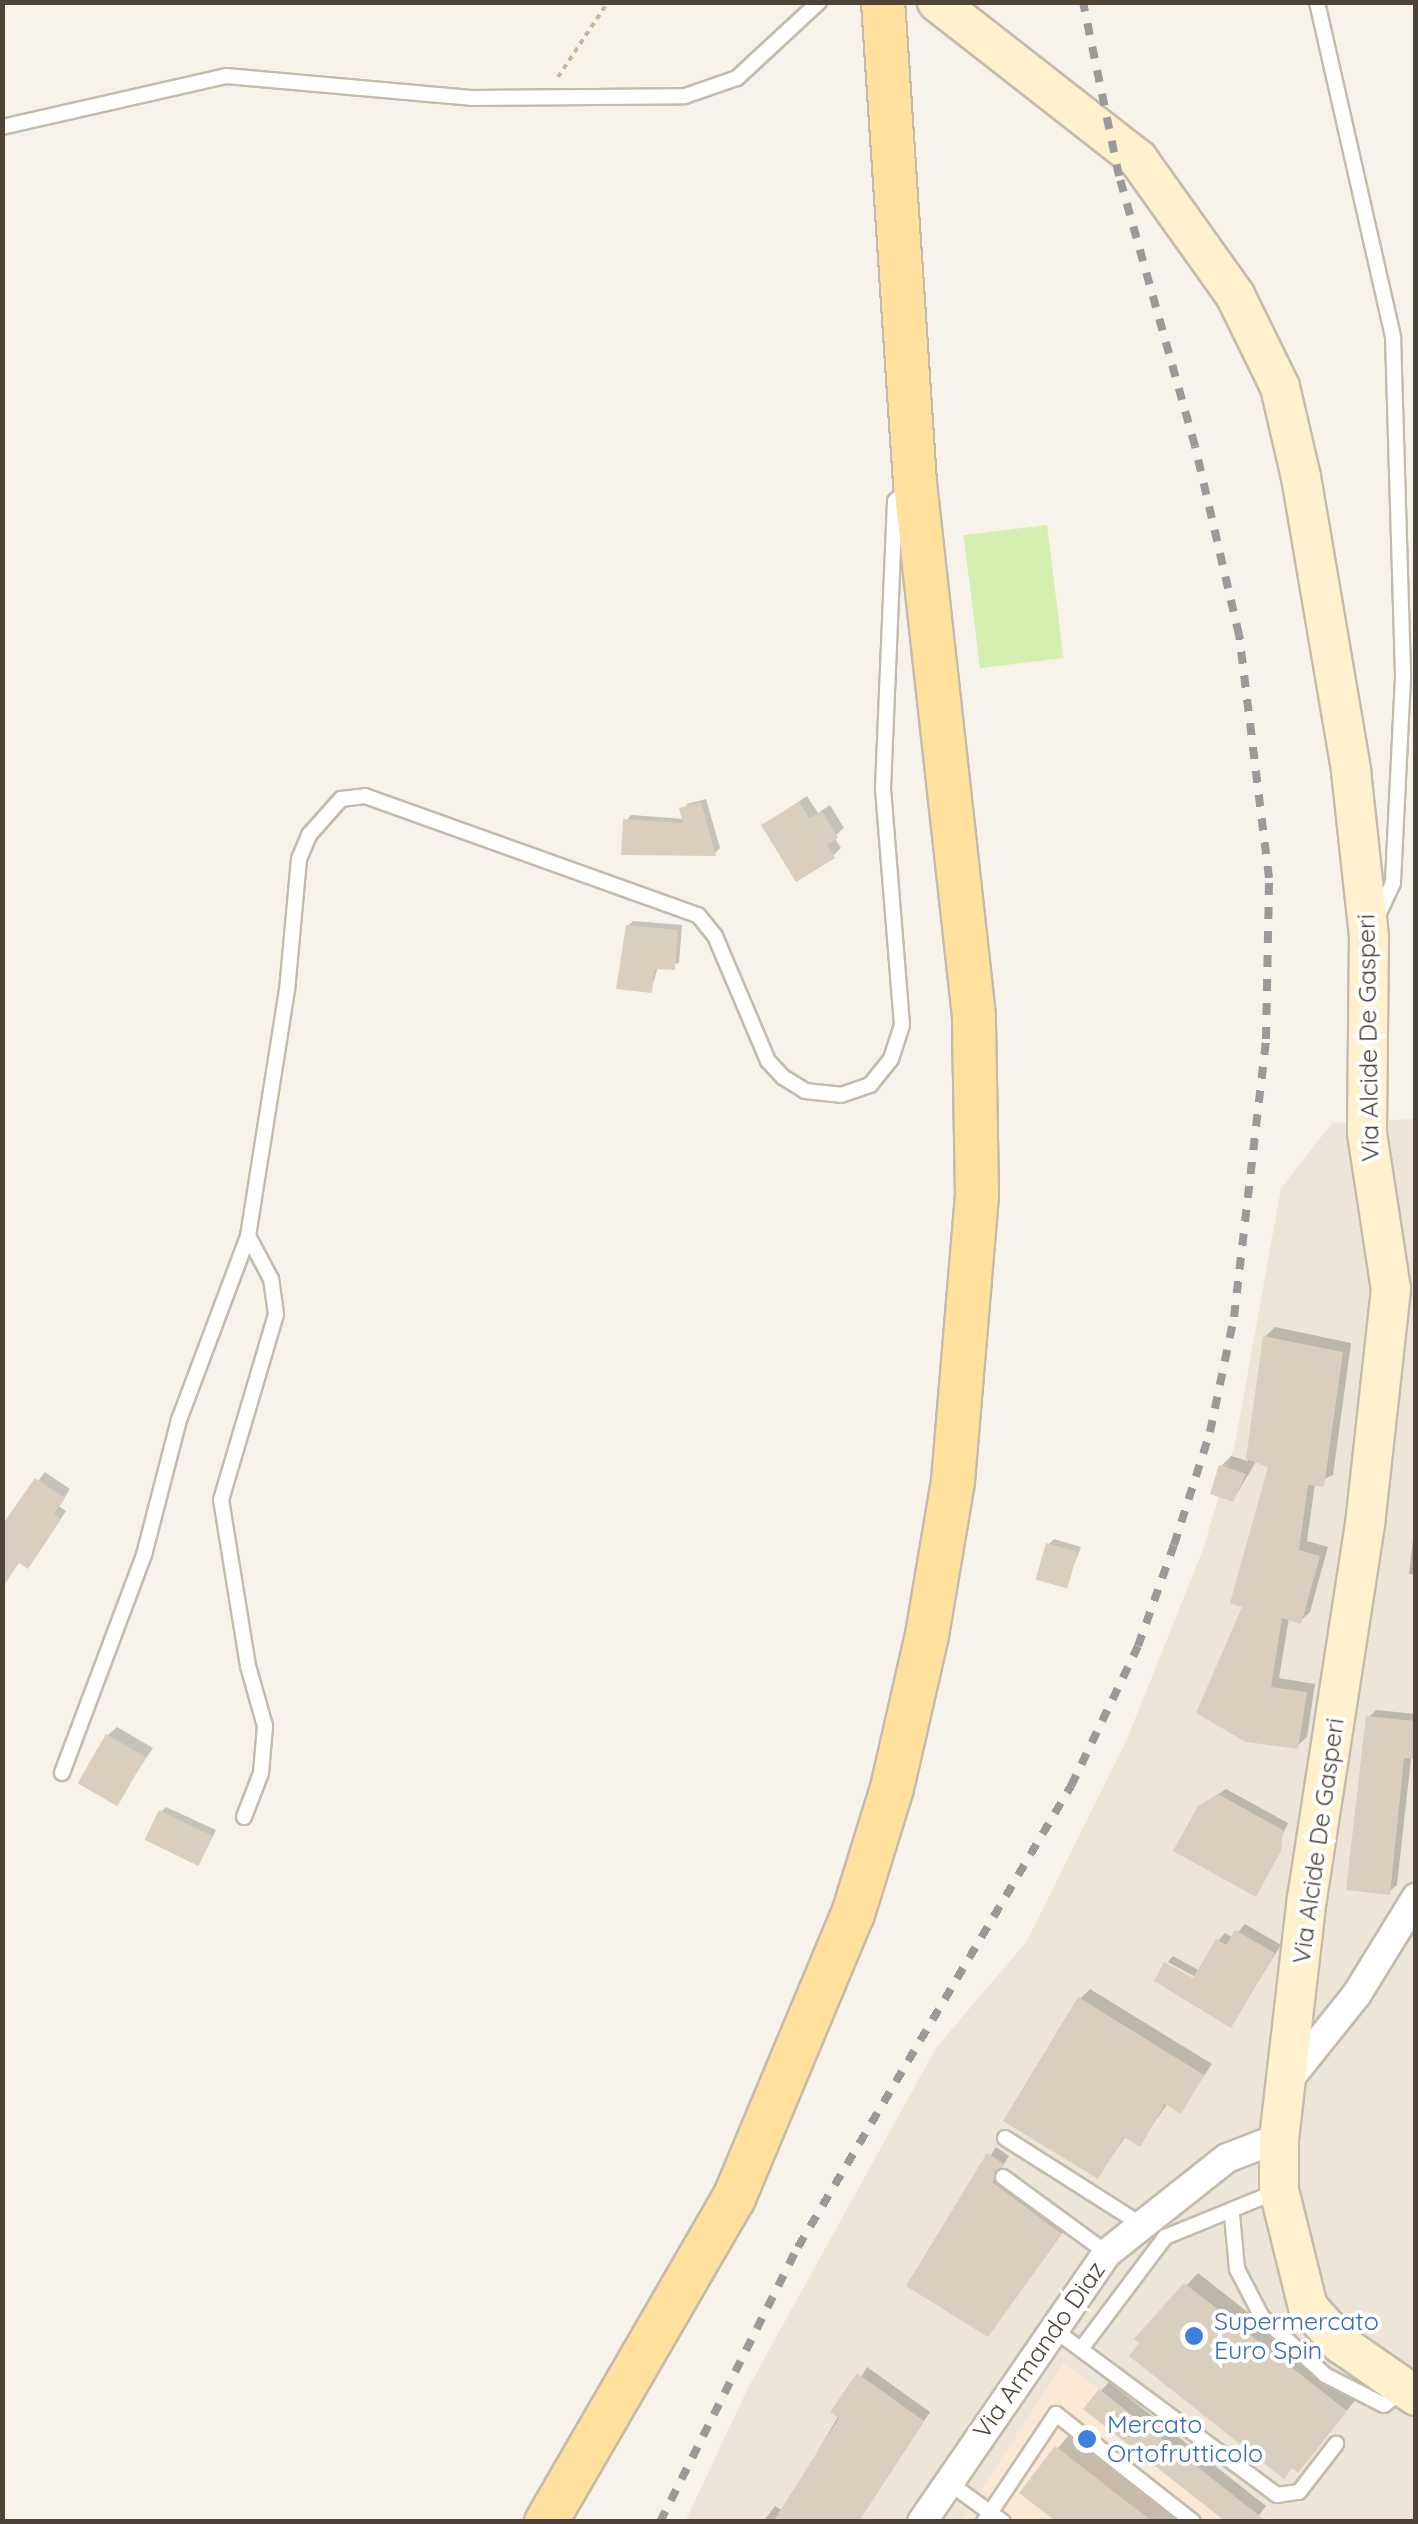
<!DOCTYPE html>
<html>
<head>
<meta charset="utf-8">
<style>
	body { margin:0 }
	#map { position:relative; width:1418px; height:2524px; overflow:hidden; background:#f7f3eb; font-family:Quicksand,sans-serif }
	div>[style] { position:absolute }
	.residential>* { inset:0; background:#ece5d8 }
	.commercial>* { inset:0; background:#fae9d5 }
	.green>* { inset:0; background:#d4efb0; transform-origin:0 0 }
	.shadow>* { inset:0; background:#0003 }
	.building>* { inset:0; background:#dacfbf; transform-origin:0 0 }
	.path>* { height:4px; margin-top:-2px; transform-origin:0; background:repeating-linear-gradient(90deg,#c8b79b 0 5px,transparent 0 10px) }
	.roads { filter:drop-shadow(2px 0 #c4bbac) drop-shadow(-2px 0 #c4bbac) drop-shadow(0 2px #c4bbac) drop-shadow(0 -2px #c4bbac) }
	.service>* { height:14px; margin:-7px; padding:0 7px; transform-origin:7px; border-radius:7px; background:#fff }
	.minor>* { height:28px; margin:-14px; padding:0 14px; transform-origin:14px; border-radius:14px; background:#fff }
	.secondary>* { height:38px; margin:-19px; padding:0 19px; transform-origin:19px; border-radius:19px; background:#fff1cd }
	.primary>* { height:42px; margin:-21px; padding:0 21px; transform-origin:21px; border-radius:21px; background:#ffe09c }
	.rail>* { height:8px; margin-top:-4px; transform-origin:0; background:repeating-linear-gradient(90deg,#9a9a9a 0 12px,transparent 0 24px) }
	.dots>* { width:28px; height:28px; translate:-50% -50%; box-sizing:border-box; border:5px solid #fff; border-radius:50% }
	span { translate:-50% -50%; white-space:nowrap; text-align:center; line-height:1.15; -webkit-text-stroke:8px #fff; paint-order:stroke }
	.street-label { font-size:25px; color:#4d4437 }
	.shop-label { font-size:25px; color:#366cbe }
	.left { translate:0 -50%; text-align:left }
	.frame { position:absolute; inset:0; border:5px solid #4d4437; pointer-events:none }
</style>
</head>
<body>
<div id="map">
	<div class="residential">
		<div style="clip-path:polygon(1415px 1119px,1415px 2521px,685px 2522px,747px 2390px,936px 2048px,1027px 1941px,1127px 1739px,1202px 1552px,1235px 1444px,1281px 1188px,1332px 1123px)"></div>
	</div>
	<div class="commercial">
		<div style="clip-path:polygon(1064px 2362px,1259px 2515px,1276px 2518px,960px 2522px)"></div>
	</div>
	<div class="green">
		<div style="left:1047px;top:525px;width:134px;height:84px;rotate:83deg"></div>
	</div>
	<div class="shadow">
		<div style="clip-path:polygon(807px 796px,818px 813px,830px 805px,844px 828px,834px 837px,841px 848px,833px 856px,764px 825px)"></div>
		<div style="clip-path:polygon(706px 799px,720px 848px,715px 853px,626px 821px,631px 815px,685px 819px,687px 804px)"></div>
		<div style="clip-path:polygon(633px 921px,682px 925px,679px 963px,658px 967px,651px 990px,628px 926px)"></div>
		<div style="clip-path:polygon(1275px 1327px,1351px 1343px,1333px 1475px,1315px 1483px,1307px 1541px,1328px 1547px,1310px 1612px,1300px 1621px,1289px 1618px,1279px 1678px,1315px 1684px,1307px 1737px,1297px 1746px,1246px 1740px,1246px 1605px,1271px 1465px,1257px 1460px,1233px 1500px,1221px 1466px,1231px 1456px,1248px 1461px,1265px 1337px)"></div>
		<div style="clip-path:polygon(45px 1472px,70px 1489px,59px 1506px,66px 1511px,35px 1558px,21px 1561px,8px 1576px,2px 1530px)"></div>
		<div style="clip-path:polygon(1415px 1523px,1416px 1523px,1416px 1575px,1409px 1574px)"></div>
		<div style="clip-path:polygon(1054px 1539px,1081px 1547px,1066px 1585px,1049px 1544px)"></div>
		<div style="clip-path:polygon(1376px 1710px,1416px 1714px,1397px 1885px,1389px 1892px,1369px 1717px)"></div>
		<div style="clip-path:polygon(117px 1727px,153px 1748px,116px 1803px,108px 1735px)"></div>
		<div style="clip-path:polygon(1226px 1789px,1288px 1823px,1255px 1894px,1200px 1807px)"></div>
		<div style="clip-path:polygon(166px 1807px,216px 1830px,199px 1862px,161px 1812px)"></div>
		<div style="clip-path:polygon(1245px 1924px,1281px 1945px,1231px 2025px,1205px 1982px,1168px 1962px,1173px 1956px,1200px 1971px,1218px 1941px,1225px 1933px,1233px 1938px)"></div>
		<div style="clip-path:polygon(1090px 1989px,1212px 2064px,1180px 2111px,1168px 2103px,1139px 2144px,1126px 2136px,1098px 2176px,1080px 1999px)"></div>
		<div style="clip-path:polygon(996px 2147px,1009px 2156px,998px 2174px,1068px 2225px,995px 2326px,910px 2286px)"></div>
		<div style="clip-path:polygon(1198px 2273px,1357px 2398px,1309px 2458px,1137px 2339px)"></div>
		<div style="clip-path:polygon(867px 2367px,930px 2412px,858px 2522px,763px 2522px,775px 2506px,783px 2511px)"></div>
		<div style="clip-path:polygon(1109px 2382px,1266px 2506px,1254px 2522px,1101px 2391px)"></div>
		<div style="clip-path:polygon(1068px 2436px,1179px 2522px,1061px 2522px,1022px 2492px)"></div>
	</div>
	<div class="building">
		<div style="clip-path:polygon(701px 802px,716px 856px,621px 855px,623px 819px,683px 823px,679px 808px)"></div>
		<div style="clip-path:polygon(799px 802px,809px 818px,822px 811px,838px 838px,827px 845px,835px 858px,796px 882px,761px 825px)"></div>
		<div style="clip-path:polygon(626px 925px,678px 930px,675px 970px,654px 969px,652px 993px,616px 989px)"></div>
		<div style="clip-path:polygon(1263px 1336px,1343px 1352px,1324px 1487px,1308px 1485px,1299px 1550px,1320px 1556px,1301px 1624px,1282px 1618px,1271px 1687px,1307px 1692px,1298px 1749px,1246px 1742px,1196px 1713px,1242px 1607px,1230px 1603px,1268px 1467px,1246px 1459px)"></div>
		<div style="clip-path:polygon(1219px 1465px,1246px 1474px,1233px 1502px,1210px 1494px)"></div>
		<div style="clip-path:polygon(35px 1478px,65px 1498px,54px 1514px,61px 1519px,28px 1569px,19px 1563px,2px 1588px,2px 1525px)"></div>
		<div style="left:1046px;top:1543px;width:33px;height:38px;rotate:16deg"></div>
		<div style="clip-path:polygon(1366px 1716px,1416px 1721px,1416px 1759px,1404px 1758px,1390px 1895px,1346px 1890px)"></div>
		<div style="left:106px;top:1734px;width:46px;height:57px;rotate:30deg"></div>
		<div style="clip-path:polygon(1218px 1794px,1283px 1830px,1281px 1851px,1256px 1897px,1173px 1851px,1198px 1806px)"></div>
		<div style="left:159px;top:1810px;width:60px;height:33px;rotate:26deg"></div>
		<div style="clip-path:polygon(1235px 1930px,1275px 1953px,1231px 2028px,1154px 1981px,1164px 1962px,1193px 1978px,1216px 1939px,1226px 1945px)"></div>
		<div style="clip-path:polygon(1078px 1997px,1204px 2075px,1181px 2114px,1165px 2104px,1140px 2147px,1124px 2137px,1098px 2179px,1003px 2121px)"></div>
		<div style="clip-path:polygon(987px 2153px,1004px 2164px,992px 2182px,1062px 2234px,988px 2337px,906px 2286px)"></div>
		<div style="clip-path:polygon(1184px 2283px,1347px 2411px,1298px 2473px,1292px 2468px,1284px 2479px,1129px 2356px,1139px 2343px,1134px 2339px)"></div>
		<div style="clip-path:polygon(857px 2373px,924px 2421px,858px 2522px,773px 2522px,839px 2418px,830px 2412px)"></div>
		<div style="clip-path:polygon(1099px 2389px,1267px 2522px,1226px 2522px,1083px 2409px)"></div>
		<div style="clip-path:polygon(1055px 2446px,1153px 2522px,1057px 2522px,1019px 2493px)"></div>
	</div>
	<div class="path">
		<div style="left:558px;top:77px;width:90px;rotate:-56.3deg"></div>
	</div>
	<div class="roads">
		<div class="service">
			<div style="left:1317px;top:2px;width:344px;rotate:77.2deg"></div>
			<div style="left:1393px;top:337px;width:340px;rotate:88.3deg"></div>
			<div style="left:1403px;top:677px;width:206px;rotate:92.8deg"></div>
			<div style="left:1393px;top:883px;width:35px;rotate:115deg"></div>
			<div style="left:2px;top:127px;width:230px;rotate:-12.8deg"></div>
			<div style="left:226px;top:76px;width:246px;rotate:5.1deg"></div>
			<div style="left:471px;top:98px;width:214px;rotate:-0.5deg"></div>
			<div style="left:685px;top:96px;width:55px;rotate:-19.1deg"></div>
			<div style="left:737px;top:78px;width:112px;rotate:-42.8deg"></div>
			<div style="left:62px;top:1773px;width:233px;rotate:-69.4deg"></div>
			<div style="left:144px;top:1555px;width:139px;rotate:-75.5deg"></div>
			<div style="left:179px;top:1420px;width:197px;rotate:-69.4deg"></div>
			<div style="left:248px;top:1236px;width:248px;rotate:-81deg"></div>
			<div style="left:287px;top:991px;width:133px;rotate:-84.8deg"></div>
			<div style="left:299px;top:859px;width:26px;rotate:-67deg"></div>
			<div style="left:309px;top:835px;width:48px;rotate:-48.4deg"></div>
			<div style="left:341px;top:799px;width:24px;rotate:-7deg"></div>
			<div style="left:365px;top:796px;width:354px;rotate:19.7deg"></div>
			<div style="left:698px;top:915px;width:27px;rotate:51deg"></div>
			<div style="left:715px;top:936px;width:136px;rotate:67deg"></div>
			<div style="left:768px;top:1061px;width:22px;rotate:47deg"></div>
			<div style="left:783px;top:1077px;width:26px;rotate:32deg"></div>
			<div style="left:805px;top:1091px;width:36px;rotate:6deg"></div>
			<div style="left:841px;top:1095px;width:31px;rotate:-19deg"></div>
			<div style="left:870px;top:1085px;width:33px;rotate:-51deg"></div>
			<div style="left:891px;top:1059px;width:36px;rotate:-72deg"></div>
			<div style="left:902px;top:1025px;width:238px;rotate:-94.6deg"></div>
			<div style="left:883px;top:788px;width:287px;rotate:-87.6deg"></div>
			<div style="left:895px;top:501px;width:16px;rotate:-43deg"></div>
			<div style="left:244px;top:1817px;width:47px;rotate:-68.9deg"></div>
			<div style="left:261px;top:1773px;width:47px;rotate:-85.1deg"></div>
			<div style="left:265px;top:1726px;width:62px;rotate:-105.8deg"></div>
			<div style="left:248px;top:1666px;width:168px;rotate:-99.2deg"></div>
			<div style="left:221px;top:1500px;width:194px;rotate:-73.5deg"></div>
			<div style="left:276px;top:1314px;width:35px;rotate:-98deg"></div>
			<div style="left:271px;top:1279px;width:49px;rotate:-118.1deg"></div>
			<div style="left:1005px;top:2138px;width:162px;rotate:32.4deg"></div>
			<div style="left:1003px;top:2177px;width:129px;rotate:36.2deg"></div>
			<div style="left:1232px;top:2215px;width:54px;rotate:84.7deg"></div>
			<div style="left:1237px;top:2269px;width:54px;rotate:62.5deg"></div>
			<div style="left:1262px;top:2317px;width:86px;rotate:42.6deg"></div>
			<div style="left:1325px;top:2375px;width:66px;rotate:27deg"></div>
			<div style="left:1384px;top:2405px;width:23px;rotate:-38deg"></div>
			<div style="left:1052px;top:2328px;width:280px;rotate:36.6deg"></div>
			<div style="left:1277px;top:2495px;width:22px;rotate:-8deg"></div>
			<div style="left:1299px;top:2492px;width:61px;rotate:-52.4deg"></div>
			<div style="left:1081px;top:2349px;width:140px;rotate:-53.1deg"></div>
			<div style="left:1165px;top:2237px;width:119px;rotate:-22.2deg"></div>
			<div style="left:948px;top:2482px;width:68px;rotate:36deg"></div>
			<div style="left:984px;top:2522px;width:130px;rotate:-56.3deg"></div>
			<div style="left:1056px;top:2414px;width:174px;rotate:38.2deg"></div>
		</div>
		<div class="minor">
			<div style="left:1285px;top:2084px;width:115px;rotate:-51.3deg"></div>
			<div style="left:1357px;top:1994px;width:113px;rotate:-58.4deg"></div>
			<div style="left:922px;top:2522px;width:326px;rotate:-55.5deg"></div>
			<div style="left:1107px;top:2253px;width:153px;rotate:-38.4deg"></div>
			<div style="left:1227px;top:2158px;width:56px;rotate:-21deg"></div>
		</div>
		<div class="secondary">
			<div style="left:937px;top:2px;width:255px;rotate:38deg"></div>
			<div style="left:1138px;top:159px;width:167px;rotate:54.5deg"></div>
			<div style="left:1235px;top:295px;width:102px;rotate:63.9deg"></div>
			<div style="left:1280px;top:387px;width:92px;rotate:76.9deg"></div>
			<div style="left:1301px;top:477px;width:298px;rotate:80.3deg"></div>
			<div style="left:1351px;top:771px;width:166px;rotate:83.8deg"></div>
			<div style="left:1369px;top:936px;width:197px;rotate:90.6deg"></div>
			<div style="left:1367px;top:1133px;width:158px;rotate:81.3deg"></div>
			<div style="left:1391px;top:1289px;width:236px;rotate:96.3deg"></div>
			<div style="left:1365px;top:1524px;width:377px;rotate:98.8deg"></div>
			<div style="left:1307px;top:1897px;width:243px;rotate:96.6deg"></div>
			<div style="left:1279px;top:2138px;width:52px;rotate:90deg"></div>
			<div style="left:1279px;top:2190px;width:121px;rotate:76.1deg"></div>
			<div style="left:1308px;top:2307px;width:50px;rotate:48.3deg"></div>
			<div style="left:1341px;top:2344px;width:91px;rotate:34.7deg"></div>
		</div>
		<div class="primary">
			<div style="left:546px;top:2522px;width:375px;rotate:-59.9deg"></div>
			<div style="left:734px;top:2198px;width:308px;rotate:-67.3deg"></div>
			<div style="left:853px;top:1914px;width:132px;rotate:-72.8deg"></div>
			<div style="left:892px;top:1788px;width:157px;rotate:-77.1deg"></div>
			<div style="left:927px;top:1635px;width:156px;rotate:-80.4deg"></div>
			<div style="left:953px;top:1481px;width:287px;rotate:-85.2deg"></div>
			<div style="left:977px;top:1195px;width:179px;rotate:-91deg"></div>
			<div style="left:974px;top:1016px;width:536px;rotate:-96.32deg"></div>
			<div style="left:915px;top:483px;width:482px;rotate:-93.8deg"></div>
		</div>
	</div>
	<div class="rail">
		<div style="left:660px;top:2522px;width:308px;rotate:-63.4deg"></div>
		<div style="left:798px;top:2247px;width:536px;rotate:-59.37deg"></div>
		<div style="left:1071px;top:1786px;width:155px;rotate:-64.4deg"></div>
		<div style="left:1138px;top:1646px;width:107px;rotate:-70.4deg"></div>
		<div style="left:1174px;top:1545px;width:119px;rotate:-72.3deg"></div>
		<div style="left:1210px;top:1432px;width:117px;rotate:-78.2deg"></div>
		<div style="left:1234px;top:1317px;width:280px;rotate:-83.4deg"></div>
		<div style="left:1266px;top:1039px;width:161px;rotate:-88.9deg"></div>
		<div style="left:1269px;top:878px;width:245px;rotate:-97deg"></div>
		<div style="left:1239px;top:635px;width:194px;rotate:-103.1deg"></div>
		<div style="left:1195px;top:446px;width:280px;rotate:-105.7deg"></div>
		<div style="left:1119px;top:176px;width:178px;rotate:-101.7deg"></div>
	</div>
	<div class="dots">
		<div style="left:1194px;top:2336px;background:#3f7fe0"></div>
		<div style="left:1087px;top:2439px;background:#3f7fe0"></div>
	</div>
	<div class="street-label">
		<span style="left:1368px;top:1038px;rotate:-91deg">Via Alcide De Gasperi</span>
		<span style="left:1318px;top:1841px;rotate:-82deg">Via Alcide De Gasperi</span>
		<span style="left:1039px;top:2350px;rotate:-55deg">Via Armando Diaz</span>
	</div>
	<div class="shop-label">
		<span class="left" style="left:1214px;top:2336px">Supermercato<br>Euro Spin</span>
		<span class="left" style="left:1107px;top:2439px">Mercato<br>Ortofrutticolo</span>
	</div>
	<div class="frame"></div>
</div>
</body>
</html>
